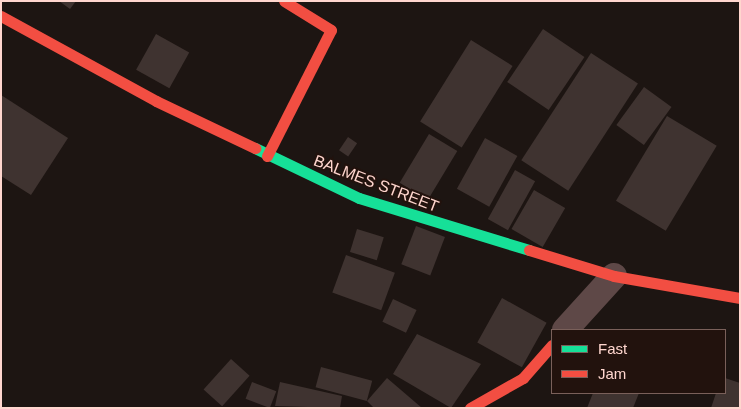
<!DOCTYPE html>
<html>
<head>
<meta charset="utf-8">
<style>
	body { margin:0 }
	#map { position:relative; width:741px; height:409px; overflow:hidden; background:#1d1512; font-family:Arial,sans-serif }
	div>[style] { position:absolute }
	.building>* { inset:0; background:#3f3330; transform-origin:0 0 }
	.street>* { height:26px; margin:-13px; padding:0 13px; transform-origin:13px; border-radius:13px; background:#5e4847 }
	.fast>* { height:11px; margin:-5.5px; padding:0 5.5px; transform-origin:5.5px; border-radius:5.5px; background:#16e098 }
	.jam>* { height:11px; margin:-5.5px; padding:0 5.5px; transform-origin:5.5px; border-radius:5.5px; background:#f24e42 }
	span { translate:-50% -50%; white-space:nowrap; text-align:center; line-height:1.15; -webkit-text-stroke:4px #22120d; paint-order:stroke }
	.street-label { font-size:16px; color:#ffd6ce }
	.frame { position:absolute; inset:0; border:2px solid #ffd6ce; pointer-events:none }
	.legend { position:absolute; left:551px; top:329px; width:175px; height:65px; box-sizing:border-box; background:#22120d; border:1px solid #7a605a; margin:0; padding:6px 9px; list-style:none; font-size:15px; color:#ffd6ce }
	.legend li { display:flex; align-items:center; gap:10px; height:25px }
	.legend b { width:25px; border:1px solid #7a605a }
</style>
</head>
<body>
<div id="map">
	<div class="building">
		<div style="clip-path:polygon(59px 1px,76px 1px,70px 9px)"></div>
		<div style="left:543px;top:29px;width:50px;height:64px;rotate:34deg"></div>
		<div style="left:156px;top:34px;width:38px;height:41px;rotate:29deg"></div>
		<div style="left:471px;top:40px;width:49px;height:96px;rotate:32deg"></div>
		<div style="left:591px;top:53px;width:56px;height:128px;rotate:33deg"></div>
		<div style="left:644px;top:87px;width:34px;height:47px;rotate:36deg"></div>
		<div style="clip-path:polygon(1px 95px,68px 138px,31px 195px,1px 176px)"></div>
		<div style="left:667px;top:116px;width:58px;height:99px;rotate:31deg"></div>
		<div style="left:429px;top:134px;width:33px;height:57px;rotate:31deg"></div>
		<div style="left:348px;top:137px;width:11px;height:16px;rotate:34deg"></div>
		<div style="left:485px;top:138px;width:37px;height:58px;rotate:29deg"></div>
		<div style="left:515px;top:170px;width:23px;height:56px;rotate:29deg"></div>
		<div style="left:534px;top:190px;width:36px;height:45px;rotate:30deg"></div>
		<div style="left:416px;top:226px;width:31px;height:41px;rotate:21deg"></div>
		<div style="left:357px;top:229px;width:28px;height:24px;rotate:17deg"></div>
		<div style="left:346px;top:255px;width:52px;height:40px;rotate:20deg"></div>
		<div style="left:502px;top:298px;width:51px;height:51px;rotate:29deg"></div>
		<div style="left:393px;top:299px;width:26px;height:25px;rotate:25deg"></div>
		<div style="clip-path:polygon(417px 334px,481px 364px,451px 408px,393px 374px)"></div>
		<div style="left:231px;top:359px;width:25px;height:41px;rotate:42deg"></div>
		<div style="left:321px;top:367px;width:53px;height:21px;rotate:15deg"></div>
		<div style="clip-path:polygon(387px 378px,422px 408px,374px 408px,367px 401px)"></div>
		<div style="clip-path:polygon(725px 378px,740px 383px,740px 408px,711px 408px,716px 393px,725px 393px)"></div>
		<div style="left:252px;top:382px;width:26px;height:18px;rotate:21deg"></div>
		<div style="clip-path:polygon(280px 382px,342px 396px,340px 408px,275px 406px)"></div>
		<div style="clip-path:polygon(593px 393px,639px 393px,633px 408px,587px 408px)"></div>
	</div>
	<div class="street">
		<div style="left:565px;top:330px;width:73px;rotate:-47.8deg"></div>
	</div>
	<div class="fast">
		<div style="left:255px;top:148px;width:115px;rotate:25.7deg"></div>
		<div style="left:359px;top:198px;width:178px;rotate:17deg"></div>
	</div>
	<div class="jam">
		<div style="left:1px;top:16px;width:177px;rotate:28.7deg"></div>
		<div style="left:156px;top:101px;width:110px;rotate:25.4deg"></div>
		<div style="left:267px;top:156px;width:141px;rotate:-63.1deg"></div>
		<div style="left:331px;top:30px;width:55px;rotate:-148.3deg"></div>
		<div style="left:529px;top:250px;width:89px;rotate:17deg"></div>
		<div style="left:614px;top:276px;width:128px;rotate:9.9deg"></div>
		<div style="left:470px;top:408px;width:61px;rotate:-29.5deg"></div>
		<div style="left:523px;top:378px;width:44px;rotate:-48.7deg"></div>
	</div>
	<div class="street-label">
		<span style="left:376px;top:184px;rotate:21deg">BALMES STREET</span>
	</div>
	<div class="frame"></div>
	<ul class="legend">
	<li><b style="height:6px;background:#16e098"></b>Fast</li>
	<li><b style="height:6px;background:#f24e42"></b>Jam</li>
	</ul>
</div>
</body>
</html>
